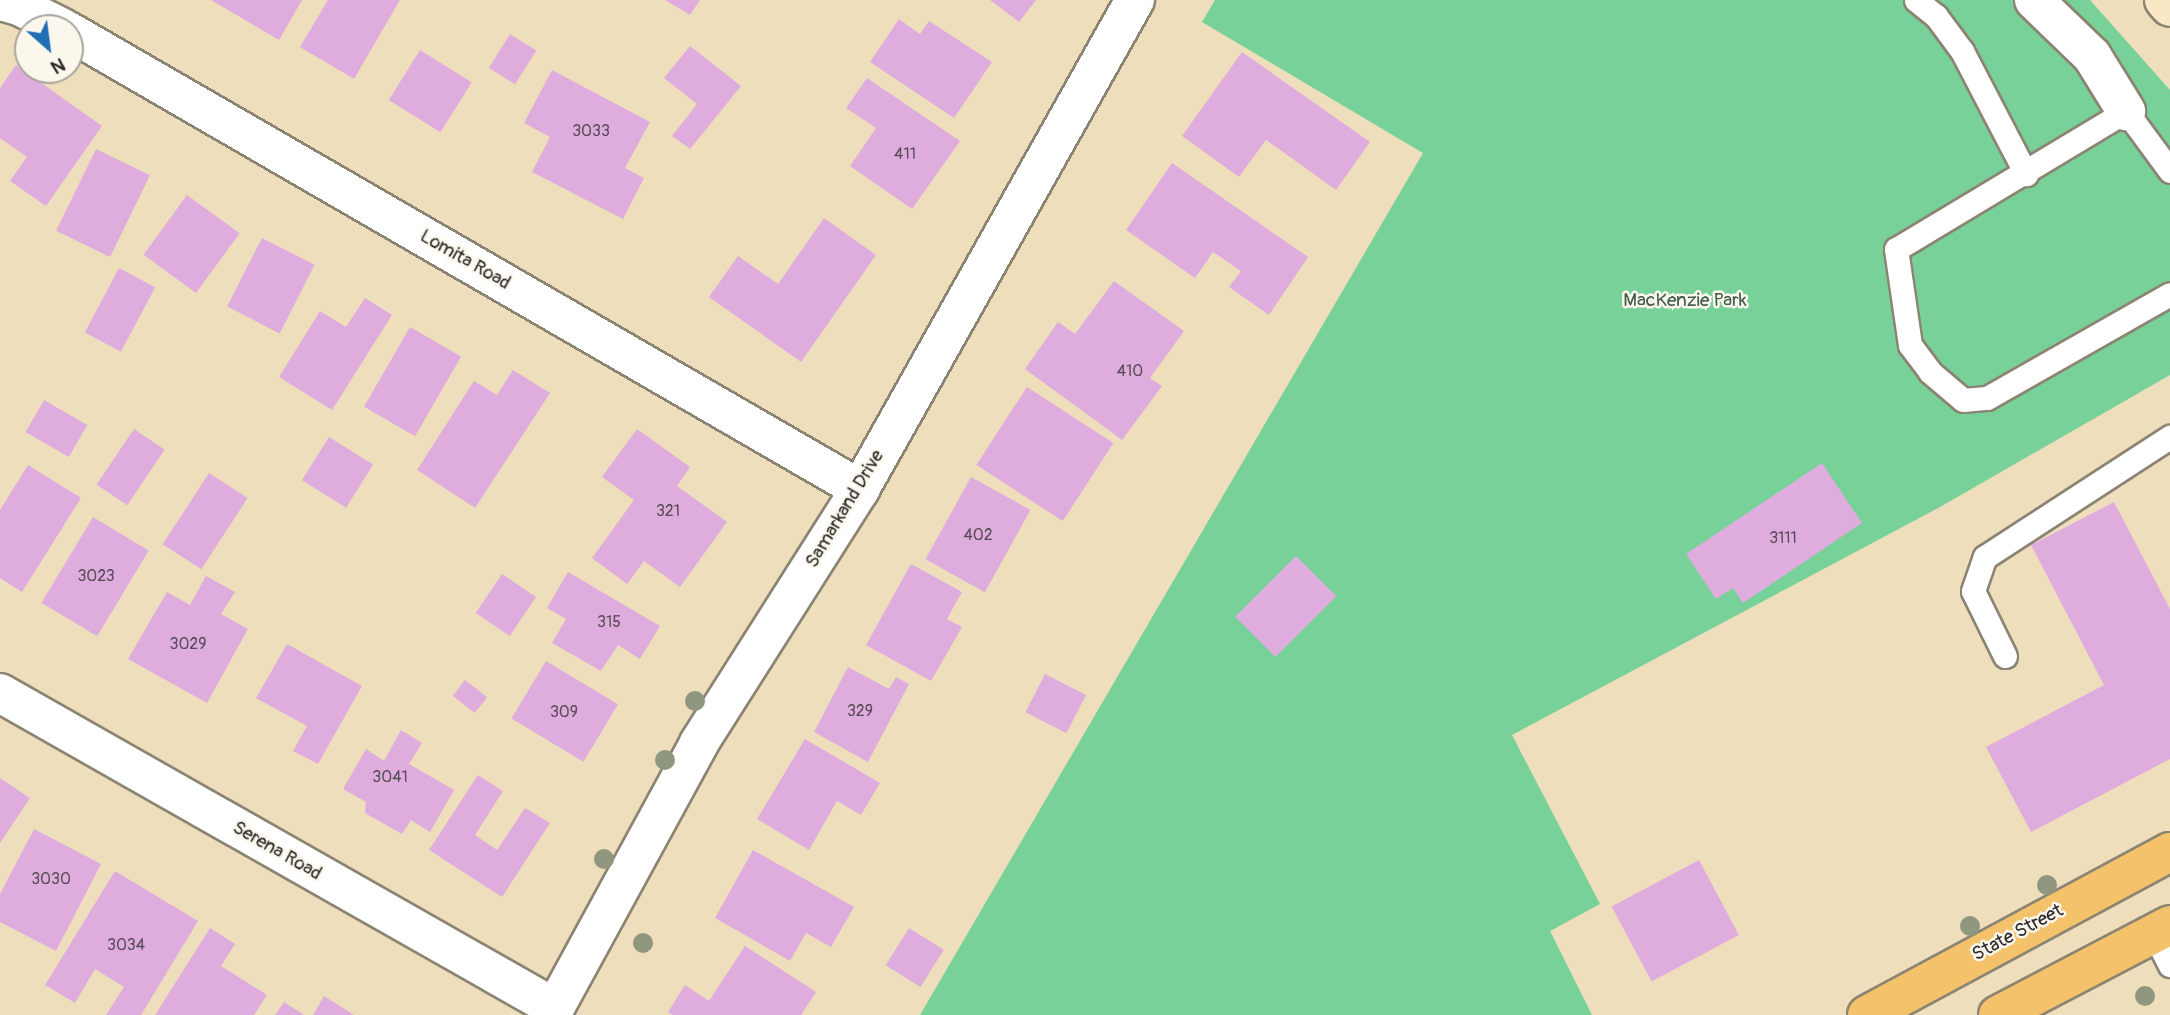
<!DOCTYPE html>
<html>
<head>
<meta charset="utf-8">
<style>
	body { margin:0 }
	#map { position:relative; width:2170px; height:1015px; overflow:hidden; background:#eedebb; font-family:Pangolin,sans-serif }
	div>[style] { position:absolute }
	.green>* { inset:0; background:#77d198 }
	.building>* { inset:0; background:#dfaddd; transform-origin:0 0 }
	.roads { filter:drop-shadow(2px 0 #8c8473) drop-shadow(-2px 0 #8c8473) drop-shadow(0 2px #8c8473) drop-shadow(0 -2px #8c8473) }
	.lane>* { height:23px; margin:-11.5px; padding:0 11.5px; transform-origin:11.5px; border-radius:11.5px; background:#fff }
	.street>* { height:38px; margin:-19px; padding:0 19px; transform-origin:19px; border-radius:19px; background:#fff }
	.secondary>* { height:38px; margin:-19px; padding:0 19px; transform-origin:19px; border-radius:19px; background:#fae7c3 }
	.primary>* { height:38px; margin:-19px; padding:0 19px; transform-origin:19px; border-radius:19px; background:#f3c26a }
	.trees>* { width:20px; height:20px; margin:-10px; border-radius:50%; background:#8f977e }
	span { translate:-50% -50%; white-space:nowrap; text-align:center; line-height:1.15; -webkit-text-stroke:5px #fbf7ec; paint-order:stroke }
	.number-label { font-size:16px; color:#584c58 }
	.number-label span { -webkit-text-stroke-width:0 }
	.street-label { font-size:19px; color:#2b2b2b }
	.park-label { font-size:19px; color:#425d4c }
	.north { position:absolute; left:14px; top:14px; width:70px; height:70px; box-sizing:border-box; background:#fbf7ec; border:2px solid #a8a59f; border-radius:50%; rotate:152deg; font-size:19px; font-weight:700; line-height:28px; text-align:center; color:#2b2b2b }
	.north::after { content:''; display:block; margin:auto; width:24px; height:32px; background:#1f6fb2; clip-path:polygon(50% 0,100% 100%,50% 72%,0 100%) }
</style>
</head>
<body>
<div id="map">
	<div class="green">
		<div style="clip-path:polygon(1215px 0,2090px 0,2170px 90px,2170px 375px,1940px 507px,1512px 735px,1600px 904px,1550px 931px,1592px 1015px,920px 1015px,1423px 153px,1202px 22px)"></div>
	</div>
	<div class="building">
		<div style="clip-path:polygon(211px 0,302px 0,279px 40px)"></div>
		<div style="clip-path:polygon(328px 0,400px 0,354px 79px,300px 47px)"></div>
		<div style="clip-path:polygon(665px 0,700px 0,690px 15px)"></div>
		<div style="clip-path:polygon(990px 0,1036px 0,1019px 22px)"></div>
		<div style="clip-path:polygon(899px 19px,920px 34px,929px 21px,992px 62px,954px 118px,870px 62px)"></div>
		<div style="left:510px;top:34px;width:31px;height:40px;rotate:32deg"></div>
		<div style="clip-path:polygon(690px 46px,741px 86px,690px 149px,672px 136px,697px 104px,664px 78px)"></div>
		<div style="left:420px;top:50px;width:61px;height:59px;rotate:32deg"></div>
		<div style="clip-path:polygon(1242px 52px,1370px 142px,1336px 190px,1266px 140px,1239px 177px,1182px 136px)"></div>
		<div style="clip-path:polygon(16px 65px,102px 126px,46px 206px,10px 181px,27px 157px,0 138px,0 88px)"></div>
		<div style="clip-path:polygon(552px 70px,650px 122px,625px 168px,644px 178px,623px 219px,532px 172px,550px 137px,524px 123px)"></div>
		<div style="clip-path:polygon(867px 78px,960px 141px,912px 209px,850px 166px,876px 128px,846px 108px)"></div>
		<div style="left:96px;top:149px;width:60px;height:91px;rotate:26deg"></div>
		<div style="clip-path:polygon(1172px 163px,1308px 257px,1269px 315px,1229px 287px,1241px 271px,1213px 252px,1195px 278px,1126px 230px)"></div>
		<div style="left:187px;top:195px;width:65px;height:74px;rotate:36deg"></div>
		<div style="clip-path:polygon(824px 218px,876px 255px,801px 362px,709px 297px,738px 256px,778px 284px)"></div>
		<div style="left:262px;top:238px;width:59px;height:77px;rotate:27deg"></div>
		<div style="left:119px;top:268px;width:41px;height:73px;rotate:28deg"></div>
		<div style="clip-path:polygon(1114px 281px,1184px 331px,1150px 378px,1162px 386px,1122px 440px,1025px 369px,1058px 322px,1075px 334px)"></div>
		<div style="clip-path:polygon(365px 298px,392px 315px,332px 410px,279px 377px,320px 311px,346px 327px)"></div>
		<div style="left:410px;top:327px;width:59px;height:92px;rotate:30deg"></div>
		<div style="clip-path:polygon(513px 370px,550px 393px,475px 508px,417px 470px,474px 381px,497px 395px)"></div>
		<div style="left:1027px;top:387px;width:103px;height:93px;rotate:33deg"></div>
		<div style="left:44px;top:400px;width:50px;height:37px;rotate:30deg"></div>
		<div style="left:134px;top:429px;width:37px;height:67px;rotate:34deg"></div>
		<div style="clip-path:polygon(637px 429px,690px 467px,677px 486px,727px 522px,680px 587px,644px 561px,627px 584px,592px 558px,634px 500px,602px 477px)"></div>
		<div style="left:329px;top:437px;width:52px;height:51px;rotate:32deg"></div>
		<div style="clip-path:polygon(1822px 463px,1862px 523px,1743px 603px,1733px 588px,1716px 599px,1686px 554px)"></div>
		<div style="clip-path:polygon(28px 465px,81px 498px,22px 592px,0 578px,0 510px)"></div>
		<div style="left:209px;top:473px;width:46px;height:85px;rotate:33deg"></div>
		<div style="left:971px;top:477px;width:68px;height:94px;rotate:29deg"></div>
		<div style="clip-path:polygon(2114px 502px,2170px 609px,2170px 759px,2031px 832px,1986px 747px,2104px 685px,2031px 545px)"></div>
		<div style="left:93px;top:517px;width:65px;height:100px;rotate:31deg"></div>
		<div style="left:1296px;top:556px;width:57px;height:86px;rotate:45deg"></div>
		<div style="clip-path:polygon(911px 564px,962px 592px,947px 619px,962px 627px,931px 681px,866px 645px)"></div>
		<div style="clip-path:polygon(568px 572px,660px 626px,640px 659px,618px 645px,601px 671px,552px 643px,566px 619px,547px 608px)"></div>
		<div style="left:502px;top:574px;width:41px;height:47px;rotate:34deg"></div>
		<div style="clip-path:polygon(206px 576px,235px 592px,221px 614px,248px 629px,207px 703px,128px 659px,167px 592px,190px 605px)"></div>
		<div style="clip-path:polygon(287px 644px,362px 686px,318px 764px,293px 751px,307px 726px,256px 698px)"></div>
		<div style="left:546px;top:661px;width:84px;height:67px;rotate:31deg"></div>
		<div style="clip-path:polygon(848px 667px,889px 689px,896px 677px,909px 684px,868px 762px,814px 732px)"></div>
		<div style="left:1045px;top:674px;width:46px;height:43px;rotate:27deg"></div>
		<div style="left:465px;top:680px;width:28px;height:20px;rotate:38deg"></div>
		<div style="clip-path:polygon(401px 730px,422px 743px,409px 764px,454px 790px,430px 832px,411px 820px,402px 834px,365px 813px,366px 802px,343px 789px,366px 749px,384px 761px)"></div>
		<div style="clip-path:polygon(805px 739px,880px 783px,861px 815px,837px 801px,809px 850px,757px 819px)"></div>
		<div style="clip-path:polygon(478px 775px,503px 791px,475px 835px,497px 850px,525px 808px,550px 823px,502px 897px,429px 850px)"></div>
		<div style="clip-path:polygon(0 778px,30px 798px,0 843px)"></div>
		<div style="clip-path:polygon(34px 829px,101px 864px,56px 951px,0 922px,0 894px)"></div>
		<div style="clip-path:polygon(753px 850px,854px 907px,831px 947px,806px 933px,790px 961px,715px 918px)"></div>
		<div style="left:1699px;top:860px;width:85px;height:99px;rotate:62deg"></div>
		<div style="clip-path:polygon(115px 871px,198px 921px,141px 1015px,106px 1015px,124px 987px,95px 969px,75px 1003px,45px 985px)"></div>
		<div style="clip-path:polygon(210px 928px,235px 944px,221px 966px,267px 995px,254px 1015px,155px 1015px)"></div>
		<div style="left:909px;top:928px;width:41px;height:44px;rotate:32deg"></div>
		<div style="clip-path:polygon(745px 946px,816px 992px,801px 1015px,673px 1015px,668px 1012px,685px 985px,709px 1001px)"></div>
		<div style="clip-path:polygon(324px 996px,354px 1015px,313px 1015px)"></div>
		<div style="clip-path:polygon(284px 1002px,304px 1015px,275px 1015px)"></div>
	</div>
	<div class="roads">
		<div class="lane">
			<div style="left:1916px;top:0;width:26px;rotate:39deg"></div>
			<div style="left:1936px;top:16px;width:44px;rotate:53.4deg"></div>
			<div style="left:1962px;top:51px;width:139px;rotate:62.5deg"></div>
			<div style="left:2170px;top:171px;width:74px;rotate:-126.3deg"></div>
			<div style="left:2126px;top:111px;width:268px;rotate:149deg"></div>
			<div style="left:1896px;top:249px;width:97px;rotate:81.7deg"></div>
			<div style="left:1910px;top:345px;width:34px;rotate:53deg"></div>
			<div style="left:1930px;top:372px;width:43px;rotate:40.3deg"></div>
			<div style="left:1963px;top:400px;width:24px;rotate:-5deg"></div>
			<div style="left:1987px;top:398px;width:210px;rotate:-29.6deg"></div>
			<div style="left:2005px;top:656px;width:72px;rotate:-116.2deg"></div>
			<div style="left:1973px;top:591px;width:36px;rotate:-71deg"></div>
			<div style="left:1985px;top:557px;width:221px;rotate:-33deg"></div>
			<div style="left:2154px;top:934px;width:35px;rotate:63deg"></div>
		</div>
		<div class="street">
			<div style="left:2034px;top:0;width:81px;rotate:44deg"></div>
			<div style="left:2092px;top:56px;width:65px;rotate:58.3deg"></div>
			<div style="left:0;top:1px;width:20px;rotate:15deg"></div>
			<div style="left:19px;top:6px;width:49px;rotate:26.6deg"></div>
			<div style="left:70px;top:32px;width:913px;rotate:30.05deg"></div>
			<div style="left:0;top:693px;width:638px;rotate:29.58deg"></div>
			<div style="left:551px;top:1015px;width:310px;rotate:-61.4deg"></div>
			<div style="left:699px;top:743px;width:301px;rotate:-57.6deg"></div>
			<div style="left:860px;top:489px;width:561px;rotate:-60.65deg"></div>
		</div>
		<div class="secondary">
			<div style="left:2164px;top:0;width:9px;rotate:49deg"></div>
		</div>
		<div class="primary">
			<div style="left:1867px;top:1015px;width:344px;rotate:-28.3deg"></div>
			<div style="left:1998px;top:1015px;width:194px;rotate:-27.6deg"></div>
		</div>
	</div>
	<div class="trees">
		<div style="left:695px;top:701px"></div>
		<div style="left:665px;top:760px"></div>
		<div style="left:604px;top:859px"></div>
		<div style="left:2047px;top:885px"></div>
		<div style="left:1970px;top:926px"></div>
		<div style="left:643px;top:943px"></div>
		<div style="left:2145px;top:996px"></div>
	</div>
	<div class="number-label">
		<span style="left:591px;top:131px">3033</span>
		<span style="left:905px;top:154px">411</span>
		<span style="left:1130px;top:371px">410</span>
		<span style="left:668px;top:511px">321</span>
		<span style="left:978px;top:535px">402</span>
		<span style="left:1783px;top:538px">3111</span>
		<span style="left:96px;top:576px">3023</span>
		<span style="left:609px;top:622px">315</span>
		<span style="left:188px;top:644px">3029</span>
		<span style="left:860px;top:711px">329</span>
		<span style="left:564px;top:712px">309</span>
		<span style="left:390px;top:777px">3041</span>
		<span style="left:51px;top:879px">3030</span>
		<span style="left:126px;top:945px">3034</span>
	</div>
	<div class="street-label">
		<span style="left:465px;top:260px;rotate:30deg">Lomita Road</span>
		<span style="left:845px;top:509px;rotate:-59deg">Samarkand Drive</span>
		<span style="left:277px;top:851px;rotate:30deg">Serena Road</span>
		<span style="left:2018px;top:933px;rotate:-28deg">State Street</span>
	</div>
	<div class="park-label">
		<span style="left:1685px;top:301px">MacKenzie Park</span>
	</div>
	<div class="north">N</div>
</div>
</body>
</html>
